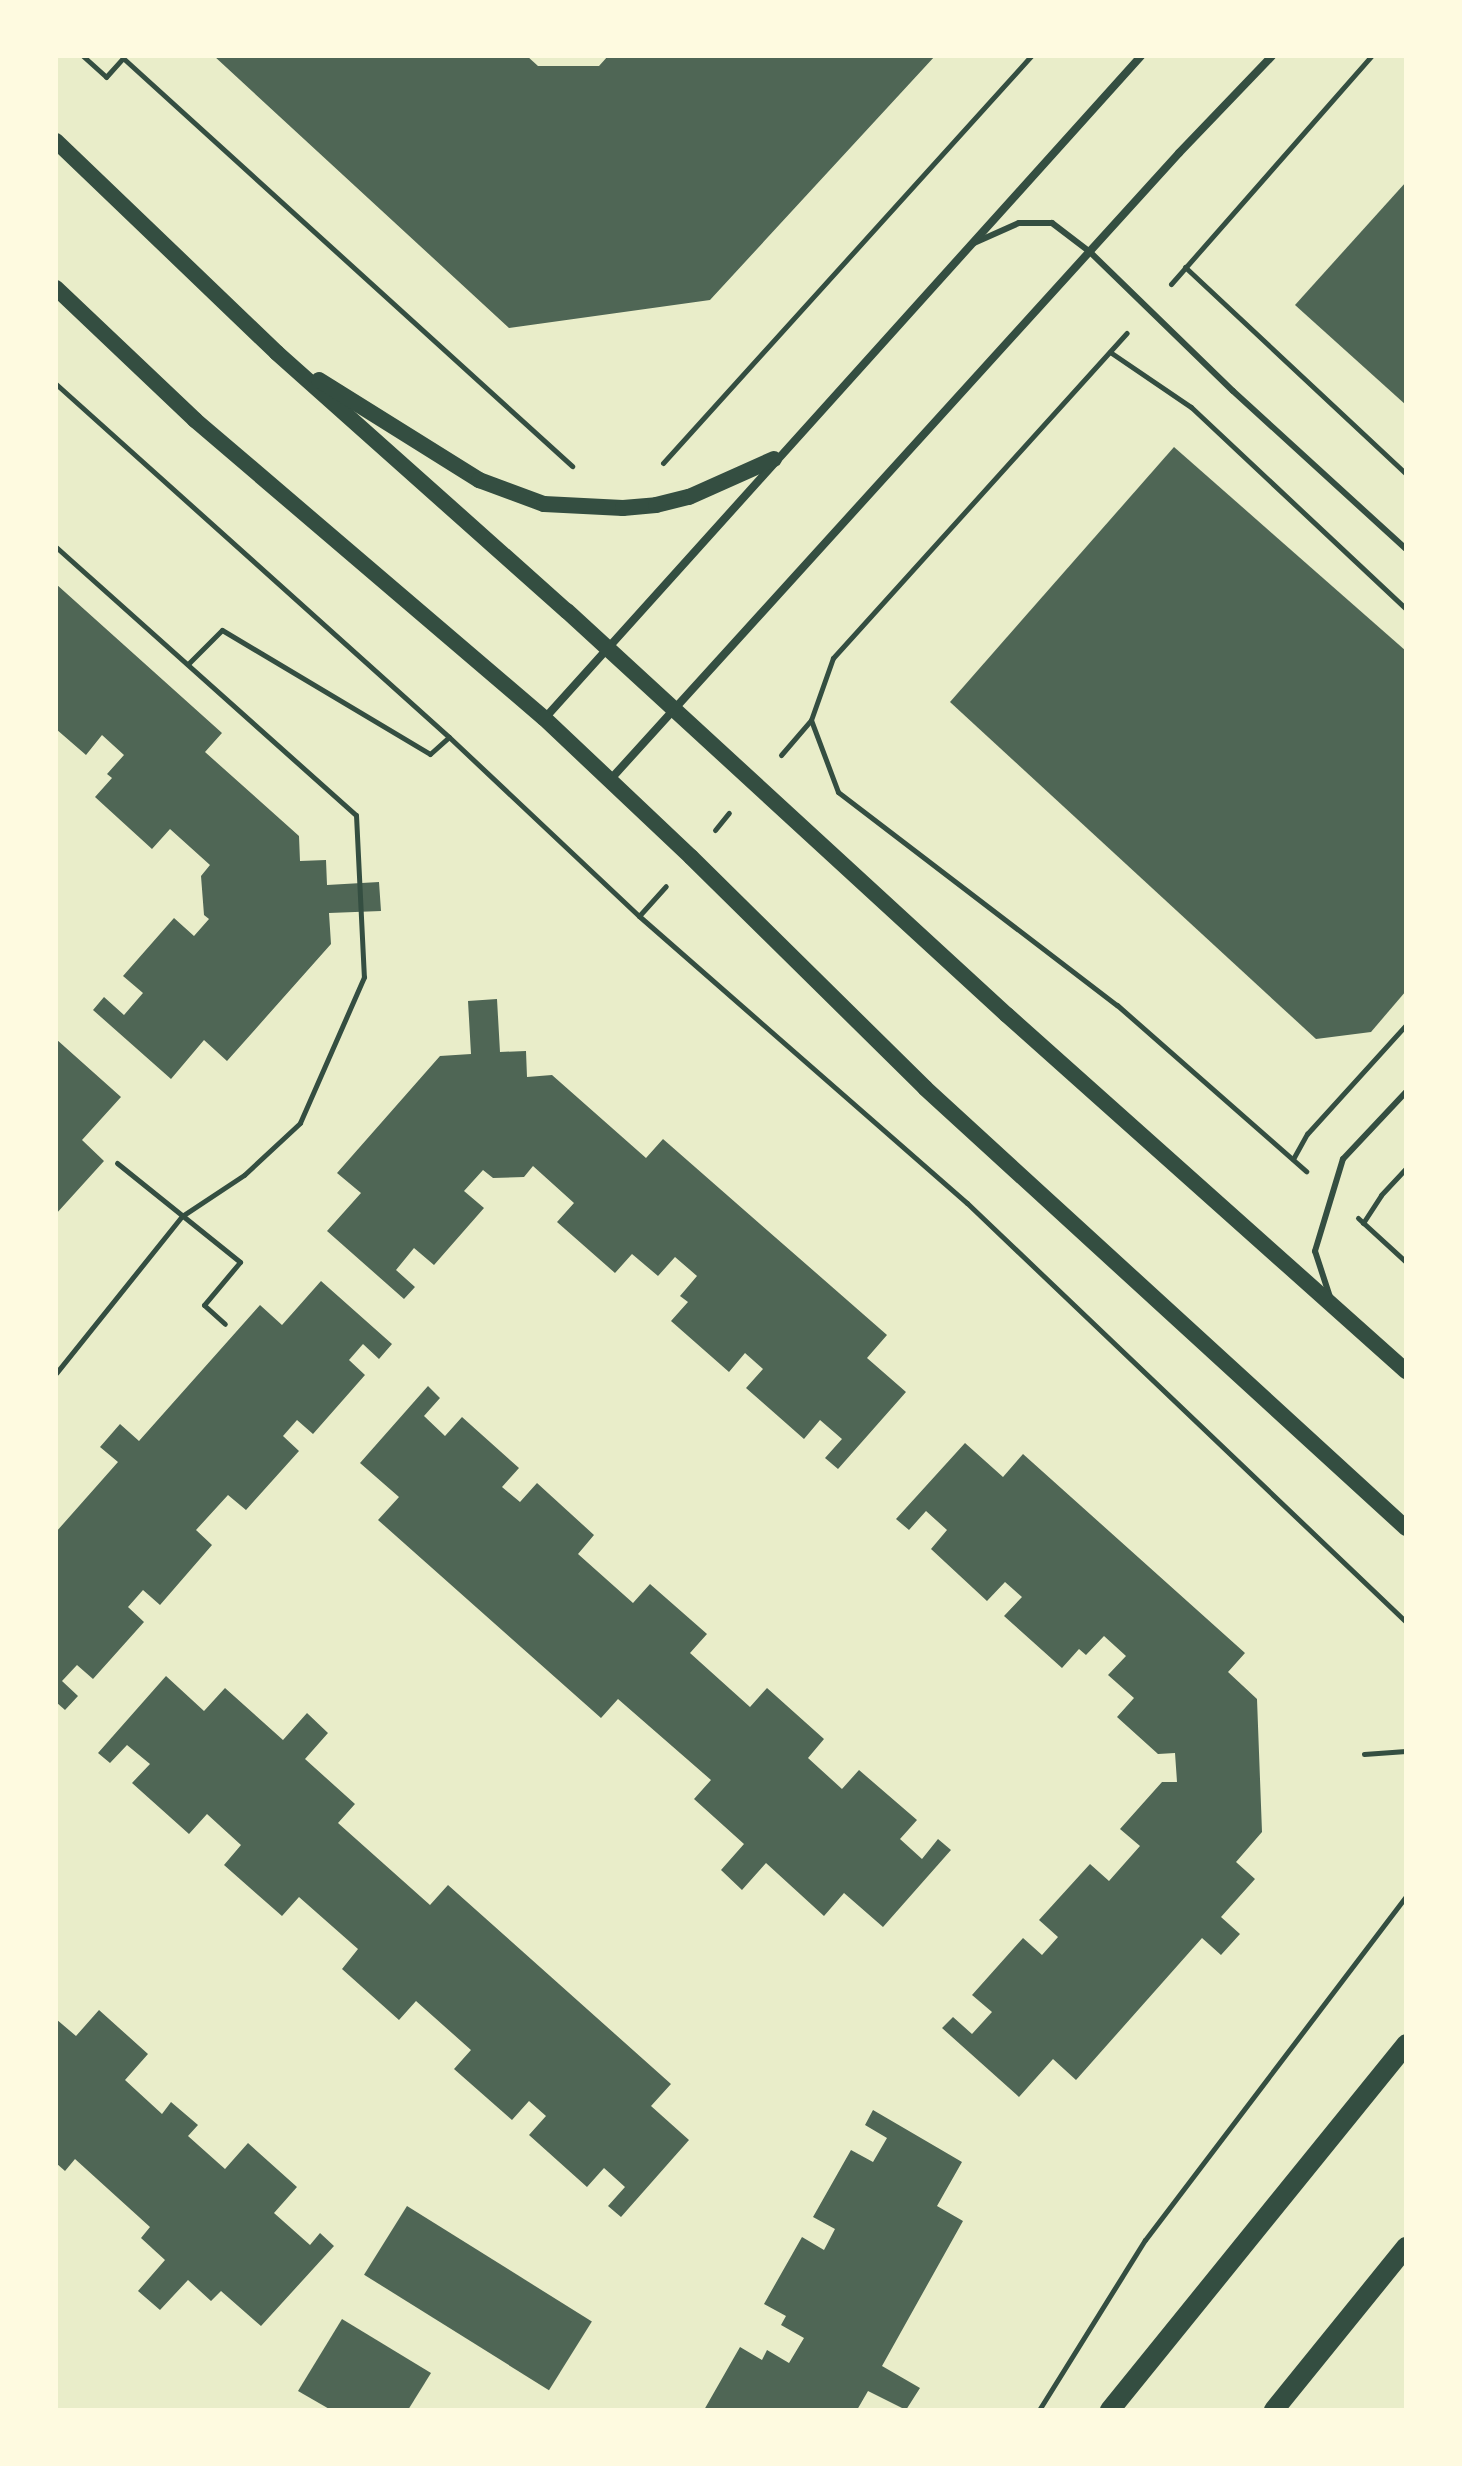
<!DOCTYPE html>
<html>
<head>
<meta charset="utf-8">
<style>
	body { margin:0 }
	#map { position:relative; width:1462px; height:2466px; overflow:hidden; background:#e9edc9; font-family:"IBM Plex Serif",serif }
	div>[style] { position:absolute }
	.building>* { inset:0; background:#4f6655; transform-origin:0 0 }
	.path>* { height:5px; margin:-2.5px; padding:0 2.5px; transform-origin:2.5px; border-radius:2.5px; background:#344e41 }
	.service>* { height:6px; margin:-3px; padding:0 3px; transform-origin:3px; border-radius:3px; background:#344e41 }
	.minor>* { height:8px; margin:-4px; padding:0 4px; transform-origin:4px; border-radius:4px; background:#344e41 }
	.secondary>* { height:16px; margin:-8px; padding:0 8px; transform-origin:8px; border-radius:8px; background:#344e41 }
	.primary>* { height:20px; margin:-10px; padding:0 10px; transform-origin:10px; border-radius:10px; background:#344e41 }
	span { translate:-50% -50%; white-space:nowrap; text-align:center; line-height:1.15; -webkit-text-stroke:8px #fefae0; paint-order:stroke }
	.frame { position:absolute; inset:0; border:58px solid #fefae0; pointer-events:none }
</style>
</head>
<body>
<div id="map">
	<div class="building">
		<div style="clip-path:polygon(214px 56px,527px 56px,538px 66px,599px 66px,608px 56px,935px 56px,710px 300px,509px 328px)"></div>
		<div style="clip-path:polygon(1406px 182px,1406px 405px,1295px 305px)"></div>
		<div style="clip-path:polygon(1174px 447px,1406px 651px,1406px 991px,1371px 1032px,1316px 1039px,950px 702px)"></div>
		<div style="clip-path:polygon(56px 584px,222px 733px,205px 752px,299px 836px,300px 861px,326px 860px,327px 885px,379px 882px,381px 911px,329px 913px,331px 944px,227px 1061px,204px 1040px,171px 1079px,93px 1010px,104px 997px,124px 1015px,143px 993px,123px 976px,174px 918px,194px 936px,209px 919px,204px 915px,201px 876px,210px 865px,170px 829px,152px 849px,95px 797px,112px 778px,107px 774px,124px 755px,102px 735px,86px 755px,56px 729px)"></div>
		<div style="clip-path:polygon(497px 999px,500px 1052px,526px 1051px,527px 1077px,552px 1075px,646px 1158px,663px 1139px,887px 1335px,867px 1358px,906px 1392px,838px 1469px,825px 1458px,842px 1439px,820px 1420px,804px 1439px,746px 1388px,763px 1369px,745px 1353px,729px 1372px,671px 1321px,688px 1302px,680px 1296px,697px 1276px,675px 1257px,658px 1276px,632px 1254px,615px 1273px,557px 1222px,574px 1203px,533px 1166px,524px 1177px,493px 1178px,483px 1170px,464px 1191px,484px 1208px,434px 1265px,414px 1248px,396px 1270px,415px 1287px,404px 1299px,327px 1231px,361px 1193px,337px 1173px,440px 1056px,471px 1054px,468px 1001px)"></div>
		<div style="clip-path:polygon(56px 1039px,121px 1097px,82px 1140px,104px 1161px,56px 1214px)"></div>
		<div style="clip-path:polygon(321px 1281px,392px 1344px,379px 1359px,363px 1344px,349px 1360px,365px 1375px,313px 1434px,297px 1420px,283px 1436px,299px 1451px,246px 1510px,228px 1495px,196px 1530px,212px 1545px,160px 1605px,143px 1590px,128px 1607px,144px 1622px,93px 1679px,77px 1665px,62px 1681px,78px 1696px,65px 1710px,56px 1702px,56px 1532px,118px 1462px,100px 1447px,120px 1424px,139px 1441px,260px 1305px,282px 1325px)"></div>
		<div style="clip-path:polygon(428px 1386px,440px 1398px,424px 1416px,445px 1436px,462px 1417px,519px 1468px,502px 1487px,520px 1502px,537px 1483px,594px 1535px,578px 1554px,633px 1603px,650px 1584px,707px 1634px,690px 1653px,750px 1707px,767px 1688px,824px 1739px,808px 1758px,842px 1789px,859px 1770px,917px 1820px,900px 1839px,922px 1859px,938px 1839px,951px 1850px,883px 1927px,844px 1893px,824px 1916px,766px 1863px,742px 1890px,721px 1870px,744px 1844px,694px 1799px,711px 1780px,618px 1699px,601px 1718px,378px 1520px,399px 1497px,360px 1463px)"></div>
		<div style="clip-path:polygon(965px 1443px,1003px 1477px,1023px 1454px,1245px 1653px,1228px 1672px,1257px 1699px,1262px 1832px,1236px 1862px,1255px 1879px,1221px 1917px,1240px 1934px,1221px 1955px,1202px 1938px,1076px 2080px,1053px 2059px,1019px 2097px,942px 2028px,953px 2017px,972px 2034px,992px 2012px,972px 1995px,1023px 1938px,1042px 1955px,1058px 1937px,1039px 1920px,1090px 1864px,1109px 1881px,1140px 1846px,1120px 1829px,1162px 1782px,1177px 1782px,1175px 1753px,1158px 1754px,1117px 1717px,1134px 1698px,1108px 1675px,1126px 1656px,1104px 1636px,1086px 1655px,1079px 1649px,1062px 1668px,1004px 1616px,1022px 1597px,1005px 1582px,987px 1601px,931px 1549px,947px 1530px,926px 1511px,909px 1530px,896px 1519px)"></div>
		<div style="clip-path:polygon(166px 1676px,204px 1711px,225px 1688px,283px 1740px,307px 1713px,328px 1733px,305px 1759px,355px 1804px,338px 1823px,430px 1905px,448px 1885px,671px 2084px,651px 2106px,689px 2140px,621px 2217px,608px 2206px,625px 2187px,604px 2168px,587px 2187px,529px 2135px,546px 2116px,529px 2101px,512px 2120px,454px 2069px,471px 2050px,416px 2001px,399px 2020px,342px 1969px,358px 1949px,299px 1897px,282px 1916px,224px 1865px,241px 1845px,207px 1814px,189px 1834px,132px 1783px,150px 1764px,127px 1745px,110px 1763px,98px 1753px)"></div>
		<div style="clip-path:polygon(99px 2010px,148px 2054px,125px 2080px,162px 2114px,171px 2102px,198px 2125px,188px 2136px,225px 2169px,248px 2143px,297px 2187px,274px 2213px,310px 2245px,320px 2233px,334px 2246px,261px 2326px,221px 2291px,211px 2301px,188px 2280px,160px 2310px,138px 2291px,165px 2260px,141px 2238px,150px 2227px,75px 2159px,65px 2171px,56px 2163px,56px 2019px,76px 2036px)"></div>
		<div style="clip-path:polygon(873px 2110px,962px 2162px,937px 2206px,963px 2221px,882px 2366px,920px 2388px,906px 2410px,868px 2391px,857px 2410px,704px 2410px,740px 2347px,762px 2360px,767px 2350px,789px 2363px,804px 2338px,781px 2325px,786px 2316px,764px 2304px,802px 2237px,824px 2250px,835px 2229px,813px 2217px,851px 2150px,873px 2162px,887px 2138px,865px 2125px)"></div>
		<div style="left:407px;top:2206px;width:218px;height:81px;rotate:32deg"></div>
		<div style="clip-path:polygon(342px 2319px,431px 2373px,408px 2410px,331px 2410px,298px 2391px)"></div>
	</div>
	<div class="path">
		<div style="left:83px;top:56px;width:31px;rotate:42deg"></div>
		<div style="left:106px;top:77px;width:25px;rotate:-48deg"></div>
		<div style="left:123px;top:58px;width:607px;rotate:42.26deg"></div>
		<div style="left:1185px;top:267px;width:303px;rotate:43.1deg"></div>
		<div style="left:1171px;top:284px;width:303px;rotate:-48.7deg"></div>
		<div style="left:1110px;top:352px;width:98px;rotate:34.2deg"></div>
		<div style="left:1191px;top:407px;width:295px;rotate:43.2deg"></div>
		<div style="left:56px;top:384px;width:528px;rotate:41.93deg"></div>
		<div style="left:449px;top:737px;width:261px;rotate:43.3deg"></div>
		<div style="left:639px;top:916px;width:436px;rotate:41.2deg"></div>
		<div style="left:967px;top:1203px;width:607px;rotate:43.66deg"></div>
		<div style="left:663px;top:463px;width:549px;rotate:-47.88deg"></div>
		<div style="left:56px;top:547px;width:402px;rotate:41.8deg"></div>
		<div style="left:356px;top:815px;width:162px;rotate:87.2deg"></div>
		<div style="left:364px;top:977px;width:159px;rotate:113.7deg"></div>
		<div style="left:300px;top:1123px;width:76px;rotate:137.1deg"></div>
		<div style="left:244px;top:1175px;width:74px;rotate:146.5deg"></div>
		<div style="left:182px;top:1216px;width:201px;rotate:128.7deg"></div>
		<div style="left:188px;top:664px;width:48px;rotate:-45deg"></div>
		<div style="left:222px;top:630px;width:242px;rotate:30.8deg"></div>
		<div style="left:430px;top:754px;width:25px;rotate:-42deg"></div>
		<div style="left:811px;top:720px;width:77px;rotate:69.4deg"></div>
		<div style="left:838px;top:792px;width:351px;rotate:37.4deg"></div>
		<div style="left:1117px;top:1005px;width:252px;rotate:41.3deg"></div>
		<div style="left:781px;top:755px;width:46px;rotate:-49.4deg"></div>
		<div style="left:811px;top:720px;width:66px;rotate:-70.5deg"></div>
		<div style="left:833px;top:658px;width:438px;rotate:-47.9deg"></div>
		<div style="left:715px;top:830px;width:22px;rotate:-51deg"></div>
		<div style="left:639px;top:916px;width:40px;rotate:-48deg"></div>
		<div style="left:1293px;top:1159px;width:29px;rotate:-61deg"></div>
		<div style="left:1307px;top:1134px;width:147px;rotate:-47.8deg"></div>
		<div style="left:117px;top:1163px;width:158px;rotate:38.8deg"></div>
		<div style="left:240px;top:1262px;width:56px;rotate:129.9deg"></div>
		<div style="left:204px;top:1305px;width:28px;rotate:42deg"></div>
		<div style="left:1358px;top:1218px;width:65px;rotate:42.5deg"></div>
		<div style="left:1363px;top:1223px;width:33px;rotate:-57deg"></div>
		<div style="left:1381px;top:1195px;width:37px;rotate:-47deg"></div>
		<div style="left:1364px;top:1754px;width:42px;rotate:-4.1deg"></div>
		<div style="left:1039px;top:2410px;width:200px;rotate:-58.1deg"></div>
		<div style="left:1145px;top:2240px;width:432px;rotate:-52.8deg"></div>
	</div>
	<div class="service">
		<div style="left:974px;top:243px;width:49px;rotate:-24deg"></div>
		<div style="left:1019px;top:223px;width:33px"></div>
		<div style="left:1052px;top:223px;width:48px;rotate:37.3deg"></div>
		<div style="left:1090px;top:252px;width:199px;rotate:44.2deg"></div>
		<div style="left:1233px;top:391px;width:234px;rotate:42.4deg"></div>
		<div style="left:1330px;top:1297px;width:48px;rotate:-108.1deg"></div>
		<div style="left:1315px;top:1251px;width:96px;rotate:-73.1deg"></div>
		<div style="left:1343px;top:1159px;width:92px;rotate:-46.8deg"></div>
	</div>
	<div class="minor">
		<div style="left:545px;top:718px;width:891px;rotate:-48deg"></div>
		<div style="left:609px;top:781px;width:848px;rotate:-47.77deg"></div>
		<div style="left:1179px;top:153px;width:134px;rotate:-46.2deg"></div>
	</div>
	<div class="secondary">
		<div style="left:56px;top:141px;width:306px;rotate:43.8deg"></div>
		<div style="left:277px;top:353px;width:388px;rotate:41.7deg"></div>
		<div style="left:567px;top:611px;width:597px;rotate:42.56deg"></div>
		<div style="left:1007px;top:1015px;width:535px;rotate:41.74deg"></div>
		<div style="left:56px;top:288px;width:192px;rotate:43.5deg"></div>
		<div style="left:195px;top:420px;width:459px;rotate:40.5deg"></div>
		<div style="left:544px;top:718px;width:202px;rotate:43.4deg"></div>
		<div style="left:691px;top:857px;width:329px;rotate:44.6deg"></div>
		<div style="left:925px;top:1088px;width:652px;rotate:42.45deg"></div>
		<div style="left:319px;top:380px;width:189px;rotate:32deg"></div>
		<div style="left:479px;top:480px;width:69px;rotate:20.3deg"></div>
		<div style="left:544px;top:504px;width:79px;rotate:2.9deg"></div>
		<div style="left:623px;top:508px;width:33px;rotate:-5deg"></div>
		<div style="left:656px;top:505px;width:34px;rotate:-14deg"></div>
		<div style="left:689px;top:497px;width:93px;rotate:-24.1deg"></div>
	</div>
	<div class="primary">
		<div style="left:1110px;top:2410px;width:471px;rotate:-51deg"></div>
		<div style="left:1274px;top:2410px;width:210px;rotate:-51deg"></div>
	</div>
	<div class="frame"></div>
</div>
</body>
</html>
